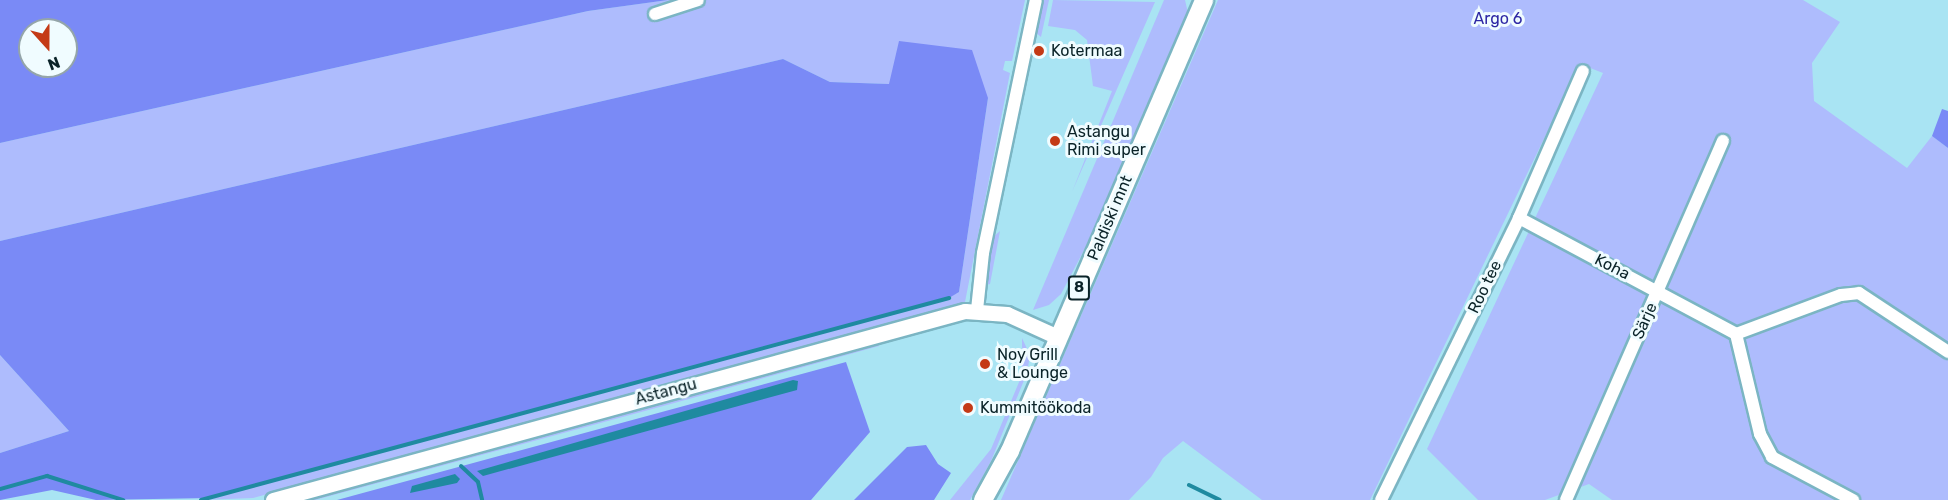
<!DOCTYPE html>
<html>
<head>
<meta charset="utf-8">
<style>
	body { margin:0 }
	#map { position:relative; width:1948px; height:500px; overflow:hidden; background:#a9e4f3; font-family:Rubik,sans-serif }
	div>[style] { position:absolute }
	.green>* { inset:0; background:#aebcfd }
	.forest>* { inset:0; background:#7a8af6 }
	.water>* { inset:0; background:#1f8aa0 }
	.stream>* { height:4px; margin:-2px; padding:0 2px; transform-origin:2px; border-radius:2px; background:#1f8aa0 }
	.roads { filter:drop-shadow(2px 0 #7bb5c3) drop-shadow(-2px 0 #7bb5c3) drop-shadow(0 2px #7bb5c3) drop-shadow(0 -2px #7bb5c3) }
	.minor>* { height:12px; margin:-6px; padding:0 6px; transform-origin:6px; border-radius:6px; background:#fff }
	.tertiary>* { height:15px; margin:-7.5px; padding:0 7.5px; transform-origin:7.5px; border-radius:7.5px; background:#fff }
	.primary>* { height:18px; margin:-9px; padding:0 9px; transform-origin:9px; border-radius:9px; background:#fff }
	.dots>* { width:16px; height:16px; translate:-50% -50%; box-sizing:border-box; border:3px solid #f0fcff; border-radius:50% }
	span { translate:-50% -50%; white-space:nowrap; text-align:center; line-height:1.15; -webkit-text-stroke:6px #f0fcff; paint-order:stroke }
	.shield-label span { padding:2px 4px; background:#f0fcff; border:2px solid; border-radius:4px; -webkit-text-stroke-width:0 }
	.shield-label { font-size:15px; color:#0a2328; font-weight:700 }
	.park-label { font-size:16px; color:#2e28a5 }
	.poi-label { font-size:16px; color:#0a2328 }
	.left { translate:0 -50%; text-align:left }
	.street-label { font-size:16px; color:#0a2328 }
	.north { position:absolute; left:18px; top:18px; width:60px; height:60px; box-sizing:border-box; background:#f0fcff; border:2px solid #94a5a9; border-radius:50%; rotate:159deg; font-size:16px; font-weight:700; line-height:24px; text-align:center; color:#0a2328 }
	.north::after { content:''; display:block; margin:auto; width:21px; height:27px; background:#c43a16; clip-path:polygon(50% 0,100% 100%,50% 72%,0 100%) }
</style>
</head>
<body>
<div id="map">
	<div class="green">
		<div style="clip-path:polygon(668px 0,1025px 0,1012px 61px,1005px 61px,1003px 70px,1010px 73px,965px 302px,253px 498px,201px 500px,948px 298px,959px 292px,988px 98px,889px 84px,830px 82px,783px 59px,0 241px,0 143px,588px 11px)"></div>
		<div style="clip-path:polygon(1044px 0,1049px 0,1041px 37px,1035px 32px)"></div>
		<div style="clip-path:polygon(1053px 0,1155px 2px,1072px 192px,1112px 91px,1093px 86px,1087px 40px,1075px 30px,1048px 26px)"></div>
		<div style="clip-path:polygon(1164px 0,1185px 0,1188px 13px,1185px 20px,1092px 235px,1061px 294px,1049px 305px,1033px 310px)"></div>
		<div style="clip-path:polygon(1218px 0,1803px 0,1840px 22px,1812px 63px,1814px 101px,1907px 168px,1932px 136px,1948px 148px,1948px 500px,1612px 500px,1589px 484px,1545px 500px,1478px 500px,1427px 449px,1603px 73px,1580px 64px,1370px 500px,1262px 500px,1183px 441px,1163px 458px,1151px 477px,1129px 500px,1001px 500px)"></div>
		<div style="clip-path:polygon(1000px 231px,990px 284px,986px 285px,992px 238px)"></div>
		<div style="clip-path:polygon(1022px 338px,1030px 355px,1027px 373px,991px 461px,970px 500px,950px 500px,991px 449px,1022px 375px)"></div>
		<div style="clip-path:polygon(879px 340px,879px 346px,678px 402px,315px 500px,293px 500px)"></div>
		<div style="clip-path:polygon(0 355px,69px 431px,0 453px)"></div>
	</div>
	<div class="forest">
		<div style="clip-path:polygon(evenodd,0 0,668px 0,588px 11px,0 143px,0 0,30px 30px,66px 30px,66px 66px,30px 66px,30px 30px)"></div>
		<div style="clip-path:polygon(899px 41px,972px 50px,988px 98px,959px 292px,949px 298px,211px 498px,96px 500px,52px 490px,0 500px,0 453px,69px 431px,0 355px,0 241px,783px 59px,830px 82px,889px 84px)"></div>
		<div style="clip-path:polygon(1942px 109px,1948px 111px,1948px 148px,1932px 136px)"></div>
		<div style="clip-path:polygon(846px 362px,870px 432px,811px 500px,337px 500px)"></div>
		<div style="clip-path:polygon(926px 445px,938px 464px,951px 473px,934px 500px,854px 500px,907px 447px)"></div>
	</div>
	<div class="water">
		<div style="clip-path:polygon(793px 380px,798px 381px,797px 390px,483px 476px,477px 471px)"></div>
		<div style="clip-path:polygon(455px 474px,460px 479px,457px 483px,410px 493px,412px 486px)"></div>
	</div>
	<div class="stream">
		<div style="left:461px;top:466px;width:23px;rotate:43deg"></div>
		<div style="left:478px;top:482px;width:18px;rotate:77deg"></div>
		<div style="left:1189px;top:485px;width:34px;rotate:26deg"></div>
		<div style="left:0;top:489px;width:49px;rotate:-15.5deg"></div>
		<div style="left:47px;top:476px;width:80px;rotate:17.5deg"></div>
		<div style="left:201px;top:500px;width:775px;rotate:-15.11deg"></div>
	</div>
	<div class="roads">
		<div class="minor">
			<div style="left:655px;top:14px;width:45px;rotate:-18deg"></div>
			<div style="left:1519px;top:218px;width:246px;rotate:28.1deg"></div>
			<div style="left:1736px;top:334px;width:112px;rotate:-20.4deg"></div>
			<div style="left:1841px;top:295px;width:18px;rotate:-6deg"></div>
			<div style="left:1859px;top:293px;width:107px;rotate:33.5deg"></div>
			<div style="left:977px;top:310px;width:57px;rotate:-84deg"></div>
			<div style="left:983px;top:253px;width:258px;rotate:-78.2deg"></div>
			<div style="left:1736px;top:334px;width:103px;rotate:76.5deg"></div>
			<div style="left:1760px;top:434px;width:26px;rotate:62deg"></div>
			<div style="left:1772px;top:457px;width:92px;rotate:28deg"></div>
			<div style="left:1381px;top:500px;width:314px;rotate:-63.9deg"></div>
			<div style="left:1519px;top:218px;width:160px;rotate:-66.5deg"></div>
			<div style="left:1566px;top:500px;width:392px;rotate:-66.4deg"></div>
		</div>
		<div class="tertiary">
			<div style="left:273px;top:500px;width:717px;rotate:-15.28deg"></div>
			<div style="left:965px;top:311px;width:42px;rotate:4.1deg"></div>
			<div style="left:1007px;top:314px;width:56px;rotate:24.3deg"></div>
		</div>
		<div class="primary">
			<div style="left:983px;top:500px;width:56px;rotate:-61.1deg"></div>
			<div style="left:1010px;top:451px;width:491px;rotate:-66.7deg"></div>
		</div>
	</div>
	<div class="dots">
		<div style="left:1039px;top:51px;background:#c43a16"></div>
		<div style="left:1055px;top:141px;background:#c43a16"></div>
		<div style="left:985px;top:364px;background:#c43a16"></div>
		<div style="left:968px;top:408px;background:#c43a16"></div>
	</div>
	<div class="shield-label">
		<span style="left:1079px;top:288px">8</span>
	</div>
	<div class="park-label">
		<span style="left:1498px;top:19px">Argo 6</span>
	</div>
	<div class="poi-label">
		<span class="left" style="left:1051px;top:51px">Kotermaa</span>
		<span class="left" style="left:1067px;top:141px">Astangu<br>Rimi super</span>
		<span class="left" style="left:997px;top:364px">Noy Grill<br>&amp; Lounge</span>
		<span class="left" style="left:980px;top:408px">Kummitöökoda</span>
	</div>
	<div class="street-label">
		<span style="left:1110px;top:218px;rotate:-67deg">Paldiski mnt</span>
		<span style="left:1612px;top:267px;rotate:27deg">Koha</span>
		<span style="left:1485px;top:287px;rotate:-64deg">Roo tee</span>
		<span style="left:1645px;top:321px;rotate:-66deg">Särje</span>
		<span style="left:666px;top:392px;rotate:-15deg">Astangu</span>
	</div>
	<div class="north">N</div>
</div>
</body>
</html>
